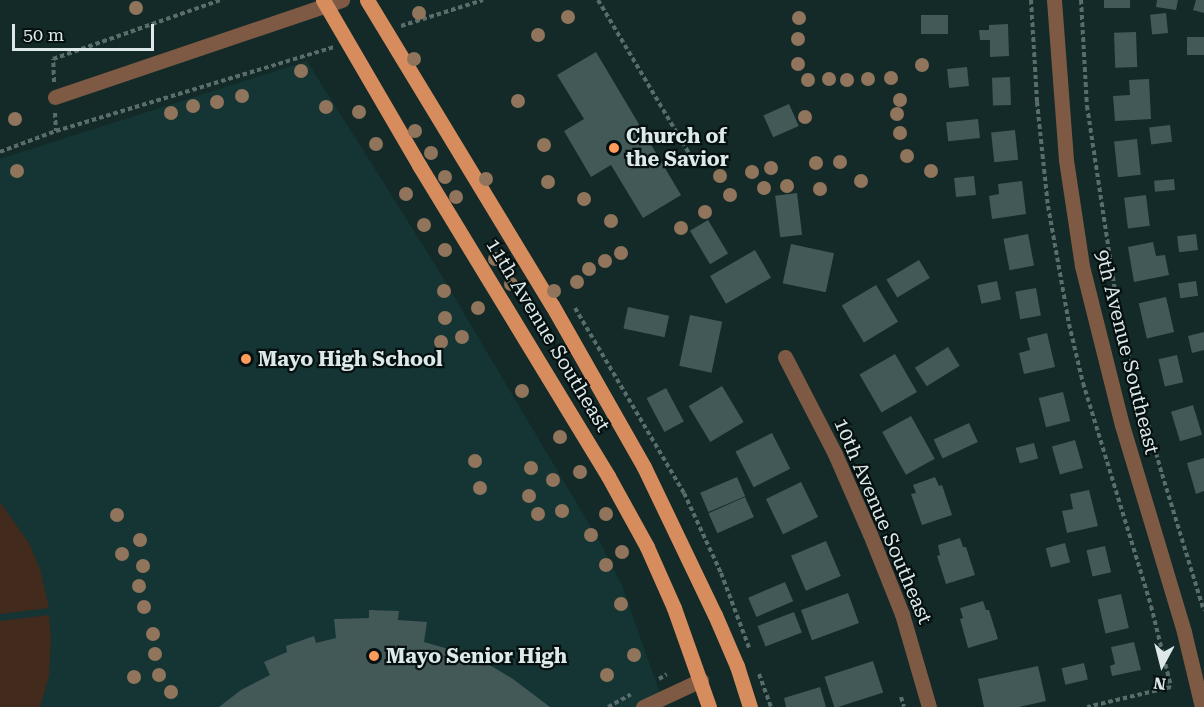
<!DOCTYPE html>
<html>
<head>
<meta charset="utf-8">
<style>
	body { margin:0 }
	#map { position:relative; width:1204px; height:707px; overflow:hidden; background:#132a28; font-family:"Roboto Serif",serif }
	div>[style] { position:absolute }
	.built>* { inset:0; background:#143534 }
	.green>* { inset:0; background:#422a1c }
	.building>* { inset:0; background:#425958; transform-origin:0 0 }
	.path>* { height:4px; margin-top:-2px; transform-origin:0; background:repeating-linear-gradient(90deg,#596d6b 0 4.5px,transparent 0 7.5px) }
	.minor>* { height:15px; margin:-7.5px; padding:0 7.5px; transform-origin:7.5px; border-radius:7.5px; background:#7e5a44 }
	.major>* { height:15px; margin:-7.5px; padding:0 7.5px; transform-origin:7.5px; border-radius:7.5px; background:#d78c5e }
	.trees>* { width:14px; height:14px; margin:-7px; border-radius:50%; background:#90745c }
	.dots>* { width:16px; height:16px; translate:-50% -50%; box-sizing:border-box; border:3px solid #071010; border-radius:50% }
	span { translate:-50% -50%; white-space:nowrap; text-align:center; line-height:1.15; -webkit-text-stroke:4.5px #071010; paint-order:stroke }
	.poi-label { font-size:20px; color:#dce9e8; font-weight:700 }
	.left { translate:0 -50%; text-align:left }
	.street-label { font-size:20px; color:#dce9e8 }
	.north { position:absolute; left:1132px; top:635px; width:60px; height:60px; -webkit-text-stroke:4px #071010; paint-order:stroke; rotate:187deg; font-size:16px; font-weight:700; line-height:24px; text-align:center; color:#dce9e8 }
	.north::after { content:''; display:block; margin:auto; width:21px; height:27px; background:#dce9e8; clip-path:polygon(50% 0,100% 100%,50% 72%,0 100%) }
	.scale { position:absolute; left:12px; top:24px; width:142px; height:27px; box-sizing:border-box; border:3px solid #dce9e8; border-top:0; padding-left:8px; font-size:18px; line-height:21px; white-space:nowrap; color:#dce9e8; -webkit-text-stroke:4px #071010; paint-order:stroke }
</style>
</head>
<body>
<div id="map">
	<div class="built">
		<div style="clip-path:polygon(307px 61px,434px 263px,601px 544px,621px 583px,665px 707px,0 707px,0 159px)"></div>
	</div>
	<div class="green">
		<div style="clip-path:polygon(0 502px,29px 543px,40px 569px,49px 608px,0 614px)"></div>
		<div style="clip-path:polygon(49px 615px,51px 639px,49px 676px,40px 707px,0 707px,0 621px)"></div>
	</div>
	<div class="building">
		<div style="left:1104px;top:0;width:26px;height:8px"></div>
		<div style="clip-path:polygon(1157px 0,1178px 0,1176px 10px,1156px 7px)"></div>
		<div style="clip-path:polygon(1196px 0,1204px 0,1204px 13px,1193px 10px)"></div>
		<div style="left:1166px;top:13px;width:20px;height:16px;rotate:84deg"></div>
		<div style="left:948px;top:15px;width:19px;height:27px;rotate:90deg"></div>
		<div style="clip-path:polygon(1008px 24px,1009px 56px,990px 57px,990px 40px,980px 40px,979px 30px,989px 30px,989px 25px)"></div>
		<div style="left:1136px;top:32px;width:35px;height:22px;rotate:88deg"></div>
		<div style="left:1187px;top:37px;width:17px;height:18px"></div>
		<div style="clip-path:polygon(596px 52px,681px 195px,643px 218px,611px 165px,591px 177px,564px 131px,584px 119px,557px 75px)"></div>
		<div style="left:967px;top:67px;width:19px;height:20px;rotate:84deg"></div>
		<div style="left:1010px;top:77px;width:28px;height:18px;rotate:88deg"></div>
		<div style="clip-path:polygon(1149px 79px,1151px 119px,1115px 121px,1113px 96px,1130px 95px,1129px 80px)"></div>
		<div style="left:789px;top:104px;width:24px;height:28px;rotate:66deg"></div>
		<div style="left:978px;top:119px;width:19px;height:32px;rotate:84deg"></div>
		<div style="left:1170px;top:125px;width:17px;height:21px;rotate:83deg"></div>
		<div style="left:1015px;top:130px;width:30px;height:24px;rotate:84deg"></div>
		<div style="left:1137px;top:139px;width:36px;height:23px;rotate:84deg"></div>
		<div style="left:974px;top:176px;width:19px;height:20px;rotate:84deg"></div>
		<div style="left:1174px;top:179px;width:11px;height:20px;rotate:85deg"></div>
		<div style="clip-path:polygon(1022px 181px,1026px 214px,992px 219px,989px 196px,999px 194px,998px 184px)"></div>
		<div style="left:797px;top:193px;width:42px;height:22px;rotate:83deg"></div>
		<div style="left:1146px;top:195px;width:31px;height:22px;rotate:83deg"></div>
		<div style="left:708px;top:220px;width:39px;height:21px;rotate:59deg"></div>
		<div style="left:1028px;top:234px;width:32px;height:25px;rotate:79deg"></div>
		<div style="left:1196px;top:234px;width:16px;height:19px;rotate:83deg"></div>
		<div style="clip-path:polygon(1153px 242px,1156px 256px,1165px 255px,1169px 275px,1134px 282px,1128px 247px)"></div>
		<div style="left:791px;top:244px;width:44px;height:40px;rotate:12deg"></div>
		<div style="left:755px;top:250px;width:32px;height:52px;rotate:60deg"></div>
		<div style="left:919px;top:260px;width:21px;height:38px;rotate:59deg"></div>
		<div style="left:997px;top:281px;width:19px;height:20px;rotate:78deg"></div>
		<div style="left:1196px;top:281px;width:15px;height:18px;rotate:82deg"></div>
		<div style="left:876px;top:285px;width:43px;height:40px;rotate:59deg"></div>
		<div style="left:1036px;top:288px;width:28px;height:21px;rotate:80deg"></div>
		<div style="left:1166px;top:297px;width:36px;height:28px;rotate:77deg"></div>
		<div style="left:628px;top:307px;width:42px;height:22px;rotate:12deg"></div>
		<div style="left:690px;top:315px;width:33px;height:52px;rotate:12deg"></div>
		<div style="clip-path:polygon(1204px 332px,1204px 350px,1192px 353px,1188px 336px)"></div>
		<div style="clip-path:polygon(1047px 333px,1055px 367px,1024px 374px,1019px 353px,1030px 350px,1027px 338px)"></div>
		<div style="left:948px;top:347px;width:22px;height:39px;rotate:58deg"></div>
		<div style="left:895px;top:354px;width:44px;height:41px;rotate:60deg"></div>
		<div style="left:1177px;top:355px;width:28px;height:19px;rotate:77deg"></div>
		<div style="left:722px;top:386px;width:42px;height:39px;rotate:59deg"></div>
		<div style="left:666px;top:388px;width:38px;height:22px;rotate:62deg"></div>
		<div style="left:1063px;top:392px;width:30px;height:25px;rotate:76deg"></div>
		<div style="left:1193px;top:405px;width:31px;height:23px;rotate:73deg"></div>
		<div style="left:911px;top:416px;width:49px;height:33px;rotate:61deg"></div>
		<div style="left:969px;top:423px;width:21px;height:39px;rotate:65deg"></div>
		<div style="left:772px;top:433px;width:40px;height:41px;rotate:63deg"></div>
		<div style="left:1075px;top:440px;width:29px;height:24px;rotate:74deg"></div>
		<div style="left:1034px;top:443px;width:16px;height:19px;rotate:75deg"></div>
		<div style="clip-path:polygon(1204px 458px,1204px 491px,1196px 494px,1187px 463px)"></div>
		<div style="left:737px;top:477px;width:21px;height:40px;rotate:67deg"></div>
		<div style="clip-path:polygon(935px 477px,939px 486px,942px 485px,952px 515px,922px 525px,911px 494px,916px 493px,913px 485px)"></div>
		<div style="left:801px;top:482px;width:39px;height:39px;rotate:64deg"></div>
		<div style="clip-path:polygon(1089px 490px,1098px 526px,1067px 533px,1062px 511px,1073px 509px,1070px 494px)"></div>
		<div style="left:745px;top:497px;width:22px;height:40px;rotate:66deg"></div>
		<div style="clip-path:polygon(960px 538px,963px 547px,966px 547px,975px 575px,946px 584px,937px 556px,940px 555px,938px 545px)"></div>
		<div style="left:826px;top:541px;width:38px;height:38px;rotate:67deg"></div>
		<div style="left:1065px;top:543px;width:20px;height:20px;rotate:75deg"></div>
		<div style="left:1105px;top:546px;width:27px;height:19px;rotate:77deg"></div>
		<div style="left:785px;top:582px;width:21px;height:40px;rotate:67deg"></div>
		<div style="left:848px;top:593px;width:32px;height:50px;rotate:70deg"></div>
		<div style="left:1121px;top:594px;width:35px;height:24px;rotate:77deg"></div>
		<div style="clip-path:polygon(983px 601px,986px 610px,989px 610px,998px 639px,968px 648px,960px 619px,963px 618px,960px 608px)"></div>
		<div style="clip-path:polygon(369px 610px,399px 611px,398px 620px,427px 622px,424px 642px,462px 653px,488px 664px,513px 679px,550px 707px,219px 707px,241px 690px,270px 675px,264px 662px,287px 652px,286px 646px,314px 636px,316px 643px,336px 638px,334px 619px,369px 618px)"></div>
		<div style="left:794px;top:612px;width:22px;height:39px;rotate:69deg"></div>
		<div style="clip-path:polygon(1134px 642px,1141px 670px,1112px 676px,1110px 666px,1115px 664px,1111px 647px)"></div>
		<div style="left:873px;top:661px;width:33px;height:51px;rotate:72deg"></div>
		<div style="left:1084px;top:663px;width:17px;height:23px;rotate:77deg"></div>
		<div style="clip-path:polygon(1038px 666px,1046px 701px,1019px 707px,984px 707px,978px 679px)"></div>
		<div style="clip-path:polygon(820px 687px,826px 707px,786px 707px,784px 698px)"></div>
	</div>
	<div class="path">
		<div style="left:598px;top:0;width:186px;rotate:59.3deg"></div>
		<div style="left:1031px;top:0;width:102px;rotate:86.6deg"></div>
		<div style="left:1037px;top:102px;width:105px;rotate:84deg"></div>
		<div style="left:1048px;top:206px;width:120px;rotate:79.9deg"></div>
		<div style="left:1069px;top:324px;width:61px;rotate:76.7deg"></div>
		<div style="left:1083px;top:383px;width:233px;rotate:73deg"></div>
		<div style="left:1151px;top:606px;width:83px;rotate:76.1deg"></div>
		<div style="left:1171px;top:687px;width:86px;rotate:166.6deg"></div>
		<div style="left:1081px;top:0;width:106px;rotate:86.8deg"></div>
		<div style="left:1087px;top:106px;width:219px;rotate:81.4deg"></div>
		<div style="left:1120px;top:323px;width:157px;rotate:74.5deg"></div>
		<div style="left:1162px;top:474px;width:143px;rotate:73deg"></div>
		<div style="left:401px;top:26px;width:86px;rotate:-17.6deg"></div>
		<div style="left:54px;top:82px;width:23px;rotate:-92deg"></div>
		<div style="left:53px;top:59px;width:178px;rotate:-19.4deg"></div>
		<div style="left:55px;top:113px;width:18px;rotate:87deg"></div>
		<div style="left:0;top:152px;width:60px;rotate:-20.6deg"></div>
		<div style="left:56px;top:131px;width:290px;rotate:-16.8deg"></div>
		<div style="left:575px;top:308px;width:215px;rotate:59.5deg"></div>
		<div style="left:684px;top:493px;width:88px;rotate:65.2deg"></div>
		<div style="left:721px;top:573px;width:82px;rotate:69.4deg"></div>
		<div style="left:759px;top:674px;width:35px;rotate:70deg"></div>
		<div style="left:659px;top:679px;width:9px;rotate:-32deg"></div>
		<div style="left:901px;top:697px;width:10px;rotate:73deg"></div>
		<div style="left:608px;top:707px;width:26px;rotate:-29deg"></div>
	</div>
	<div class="minor">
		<div style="left:1054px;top:0;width:160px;rotate:85.7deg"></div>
		<div style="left:1066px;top:160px;width:107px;rotate:81.4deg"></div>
		<div style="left:1082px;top:266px;width:164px;rotate:75.9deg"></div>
		<div style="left:1122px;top:425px;width:216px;rotate:73.3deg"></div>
		<div style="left:1184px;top:632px;width:77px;rotate:76.5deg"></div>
		<div style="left:55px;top:97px;width:303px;rotate:-18.7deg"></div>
		<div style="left:785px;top:357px;width:109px;rotate:62.7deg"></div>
		<div style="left:835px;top:454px;width:87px;rotate:66.4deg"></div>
		<div style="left:870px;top:534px;width:86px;rotate:68.2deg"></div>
		<div style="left:902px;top:614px;width:97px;rotate:73.8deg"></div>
		<div style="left:643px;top:707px;width:64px;rotate:-25deg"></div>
	</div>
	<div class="major">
		<div style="left:323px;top:0;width:191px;rotate:59.8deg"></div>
		<div style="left:419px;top:165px;width:364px;rotate:58.7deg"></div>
		<div style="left:608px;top:476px;width:81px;rotate:61.2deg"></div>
		<div style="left:647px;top:547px;width:67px;rotate:66.1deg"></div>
		<div style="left:674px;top:608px;width:105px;rotate:70.5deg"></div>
		<div style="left:367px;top:0;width:357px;rotate:58.8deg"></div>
		<div style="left:552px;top:305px;width:186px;rotate:60.4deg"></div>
		<div style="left:644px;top:467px;width:164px;rotate:64.4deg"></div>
		<div style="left:715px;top:615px;width:56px;rotate:66.7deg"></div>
		<div style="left:737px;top:666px;width:43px;rotate:72.4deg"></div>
	</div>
	<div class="trees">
		<div style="left:136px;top:8px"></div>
		<div style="left:419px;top:13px"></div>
		<div style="left:568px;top:17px"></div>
		<div style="left:799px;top:18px"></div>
		<div style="left:538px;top:35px"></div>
		<div style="left:798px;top:39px"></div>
		<div style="left:414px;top:59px"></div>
		<div style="left:798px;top:64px"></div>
		<div style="left:922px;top:65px"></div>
		<div style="left:301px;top:71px"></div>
		<div style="left:891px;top:78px"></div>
		<div style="left:829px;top:79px"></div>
		<div style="left:868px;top:79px"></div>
		<div style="left:808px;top:80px"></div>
		<div style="left:847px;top:80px"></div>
		<div style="left:242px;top:96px"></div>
		<div style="left:900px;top:100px"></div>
		<div style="left:518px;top:101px"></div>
		<div style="left:217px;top:102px"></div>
		<div style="left:193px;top:106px"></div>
		<div style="left:326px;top:107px"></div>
		<div style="left:359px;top:112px"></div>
		<div style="left:171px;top:113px"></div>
		<div style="left:897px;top:114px"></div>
		<div style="left:805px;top:117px"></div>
		<div style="left:15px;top:119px"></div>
		<div style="left:415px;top:131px"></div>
		<div style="left:900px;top:133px"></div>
		<div style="left:376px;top:144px"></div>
		<div style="left:544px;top:145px"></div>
		<div style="left:431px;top:153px"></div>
		<div style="left:907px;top:156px"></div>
		<div style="left:840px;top:162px"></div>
		<div style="left:816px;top:163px"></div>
		<div style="left:771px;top:168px"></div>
		<div style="left:17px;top:171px"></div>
		<div style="left:931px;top:171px"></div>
		<div style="left:752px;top:172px"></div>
		<div style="left:720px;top:176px"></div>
		<div style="left:445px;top:177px"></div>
		<div style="left:486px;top:179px"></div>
		<div style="left:861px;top:181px"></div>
		<div style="left:548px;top:182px"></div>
		<div style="left:787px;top:186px"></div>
		<div style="left:764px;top:188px"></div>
		<div style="left:820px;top:189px"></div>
		<div style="left:406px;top:194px"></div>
		<div style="left:730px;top:195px"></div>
		<div style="left:456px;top:197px"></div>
		<div style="left:584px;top:199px"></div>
		<div style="left:705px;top:212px"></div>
		<div style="left:611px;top:221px"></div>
		<div style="left:424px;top:225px"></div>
		<div style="left:681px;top:228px"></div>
		<div style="left:445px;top:250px"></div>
		<div style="left:621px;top:253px"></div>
		<div style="left:495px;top:259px"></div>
		<div style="left:605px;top:261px"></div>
		<div style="left:589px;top:269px"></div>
		<div style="left:577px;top:282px"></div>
		<div style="left:511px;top:284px"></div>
		<div style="left:444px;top:291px"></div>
		<div style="left:554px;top:291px"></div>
		<div style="left:478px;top:308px"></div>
		<div style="left:445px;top:318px"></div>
		<div style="left:462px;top:337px"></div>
		<div style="left:441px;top:342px"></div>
		<div style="left:522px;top:391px"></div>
		<div style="left:560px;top:437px"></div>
		<div style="left:475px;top:461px"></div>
		<div style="left:531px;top:468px"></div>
		<div style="left:580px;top:472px"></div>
		<div style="left:553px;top:480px"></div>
		<div style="left:480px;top:488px"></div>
		<div style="left:529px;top:496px"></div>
		<div style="left:562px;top:511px"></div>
		<div style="left:538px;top:514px"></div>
		<div style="left:606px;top:514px"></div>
		<div style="left:117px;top:515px"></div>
		<div style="left:591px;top:535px"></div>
		<div style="left:140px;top:540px"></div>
		<div style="left:622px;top:552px"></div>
		<div style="left:122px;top:554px"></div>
		<div style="left:606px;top:565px"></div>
		<div style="left:143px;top:566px"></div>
		<div style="left:139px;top:586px"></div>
		<div style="left:621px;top:604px"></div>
		<div style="left:144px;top:607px"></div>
		<div style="left:153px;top:634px"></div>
		<div style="left:155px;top:654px"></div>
		<div style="left:634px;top:655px"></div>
		<div style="left:159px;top:675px"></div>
		<div style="left:607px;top:675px"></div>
		<div style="left:134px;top:677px"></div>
		<div style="left:171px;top:692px"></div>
	</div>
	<div class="dots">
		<div style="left:614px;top:148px;background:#ff9b5b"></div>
		<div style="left:246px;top:359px;background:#ff9b5b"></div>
		<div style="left:374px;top:656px;background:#ff9b5b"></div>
	</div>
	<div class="poi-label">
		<span class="left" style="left:626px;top:148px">Church of<br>the Savior</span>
		<span class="left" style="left:258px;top:359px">Mayo High School</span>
		<span class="left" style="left:386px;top:656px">Mayo Senior High</span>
	</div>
	<div class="street-label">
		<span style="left:548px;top:335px;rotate:59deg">11th Avenue Southeast</span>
		<span style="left:1127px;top:352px;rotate:76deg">9th Avenue Southeast</span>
		<span style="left:883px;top:521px;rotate:67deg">10th Avenue Southeast</span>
	</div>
	<div class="north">N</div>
	<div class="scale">50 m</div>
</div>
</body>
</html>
